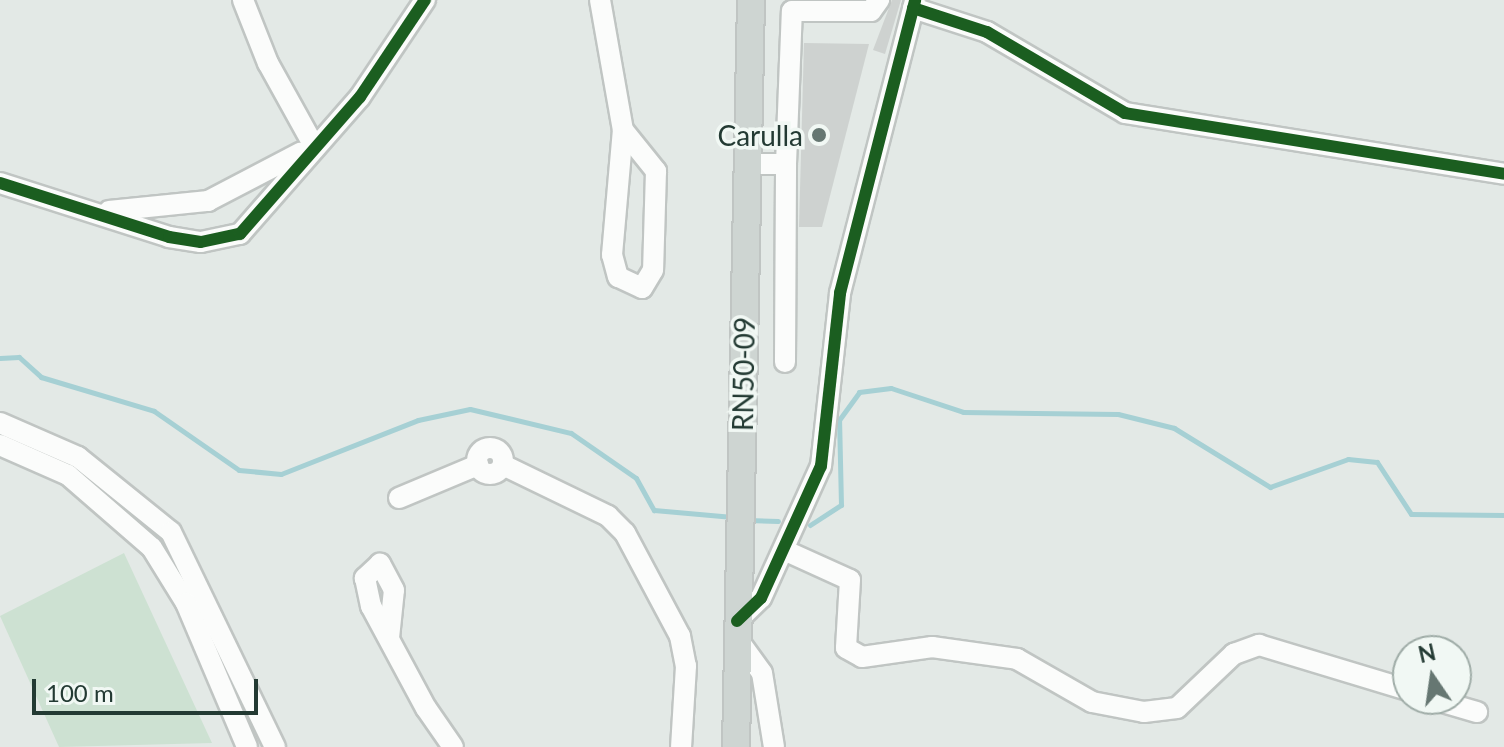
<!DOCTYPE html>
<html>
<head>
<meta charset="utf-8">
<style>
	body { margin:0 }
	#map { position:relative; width:1504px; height:747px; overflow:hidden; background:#e3e9e6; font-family:Lato,sans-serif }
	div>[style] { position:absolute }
	.green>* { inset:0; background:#cde1d2 }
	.stream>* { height:5px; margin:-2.5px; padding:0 2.5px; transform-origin:2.5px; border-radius:2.5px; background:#a6d0d4 }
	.building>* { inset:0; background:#ced2d0 }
	.roads { filter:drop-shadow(2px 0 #c0c5c3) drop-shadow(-2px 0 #c0c5c3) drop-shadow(0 2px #c0c5c3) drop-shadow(0 -2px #c0c5c3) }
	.minor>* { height:20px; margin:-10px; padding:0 10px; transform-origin:10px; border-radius:10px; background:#fbfcfb }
	.minor>.ring { margin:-10px; padding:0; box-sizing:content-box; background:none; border:20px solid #fbfcfb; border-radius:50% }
	.major>* { height:26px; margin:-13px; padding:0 13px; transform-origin:13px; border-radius:13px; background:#ced5d2 }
	.cycleway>* { height:12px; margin:-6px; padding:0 6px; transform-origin:6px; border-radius:6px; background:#1b5e20 }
	.dots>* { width:22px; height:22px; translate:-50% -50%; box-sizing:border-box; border:4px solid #f1f8f4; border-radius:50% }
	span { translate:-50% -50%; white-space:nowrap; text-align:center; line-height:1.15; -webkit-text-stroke:7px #f1f8f4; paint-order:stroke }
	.poi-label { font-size:28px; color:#233a33 }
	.right { translate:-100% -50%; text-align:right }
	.street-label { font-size:28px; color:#233a33 }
	.north { position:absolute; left:1392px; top:635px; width:80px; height:80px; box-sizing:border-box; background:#f1f8f4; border:2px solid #9faca7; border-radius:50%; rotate:347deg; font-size:22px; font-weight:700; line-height:32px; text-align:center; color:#233a33 }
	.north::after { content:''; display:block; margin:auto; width:28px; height:36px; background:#667772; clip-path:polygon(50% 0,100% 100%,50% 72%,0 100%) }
	.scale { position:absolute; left:32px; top:679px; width:226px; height:36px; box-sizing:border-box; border:4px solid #233a33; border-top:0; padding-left:10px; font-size:24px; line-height:28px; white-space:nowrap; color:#233a33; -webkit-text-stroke:6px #f1f8f4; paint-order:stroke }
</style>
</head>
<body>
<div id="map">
	<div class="green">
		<div style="clip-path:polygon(124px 553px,212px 743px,59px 747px,0 616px)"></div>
	</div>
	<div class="stream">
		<div style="left:0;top:358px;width:19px;rotate:-3deg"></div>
		<div style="left:19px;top:357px;width:30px;rotate:42deg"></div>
		<div style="left:41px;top:377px;width:118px;rotate:16.7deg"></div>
		<div style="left:154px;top:411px;width:103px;rotate:34.8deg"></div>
		<div style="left:239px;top:470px;width:42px;rotate:5.4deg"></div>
		<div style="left:281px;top:474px;width:147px;rotate:-21.5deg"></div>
		<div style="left:418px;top:420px;width:53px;rotate:-11.9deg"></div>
		<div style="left:470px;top:409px;width:104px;rotate:13.4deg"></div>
		<div style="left:571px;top:433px;width:79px;rotate:34.7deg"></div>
		<div style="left:636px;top:478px;width:37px;rotate:61deg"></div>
		<div style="left:654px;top:510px;width:79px;rotate:5.1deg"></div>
		<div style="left:747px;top:520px;width:31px;rotate:2deg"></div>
		<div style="left:810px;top:525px;width:37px;rotate:-33deg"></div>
		<div style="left:841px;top:505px;width:85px;rotate:-91.3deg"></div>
		<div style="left:839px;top:420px;width:34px;rotate:-54deg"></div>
		<div style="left:859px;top:392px;width:32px;rotate:-7deg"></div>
		<div style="left:891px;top:388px;width:76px;rotate:18.4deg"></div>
		<div style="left:963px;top:412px;width:155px;rotate:0.7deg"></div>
		<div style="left:1118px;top:414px;width:58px;rotate:14deg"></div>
		<div style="left:1174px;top:428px;width:113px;rotate:31.6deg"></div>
		<div style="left:1270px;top:487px;width:83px;rotate:-19.7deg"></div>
		<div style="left:1348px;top:459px;width:29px;rotate:6deg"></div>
		<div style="left:1377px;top:462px;width:62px;rotate:56.8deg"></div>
		<div style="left:1411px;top:514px;width:93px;rotate:0.6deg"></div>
	</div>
	<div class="building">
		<div style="clip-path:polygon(892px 0,901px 0,885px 54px,873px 50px)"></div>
		<div style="clip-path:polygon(804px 43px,869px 44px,822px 227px,799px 227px)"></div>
	</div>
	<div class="roads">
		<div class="minor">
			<div style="left:243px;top:0;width:68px;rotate:68.4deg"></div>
			<div style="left:268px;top:63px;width:95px;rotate:61deg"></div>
			<div style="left:600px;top:0;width:132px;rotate:80deg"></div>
			<div style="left:623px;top:130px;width:53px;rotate:51.2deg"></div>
			<div style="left:656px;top:171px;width:99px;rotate:91.7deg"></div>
			<div style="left:653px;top:270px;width:21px;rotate:121deg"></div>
			<div style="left:642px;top:288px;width:26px;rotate:-155deg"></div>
			<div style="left:618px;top:277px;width:23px;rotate:-105deg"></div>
			<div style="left:612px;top:255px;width:125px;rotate:-85deg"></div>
			<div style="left:913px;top:8px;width:78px;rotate:18deg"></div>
			<div style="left:987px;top:32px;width:160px;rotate:30.4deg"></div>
			<div style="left:1125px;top:113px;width:384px;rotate:9.1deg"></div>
			<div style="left:747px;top:164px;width:39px"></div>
			<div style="left:786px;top:164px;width:153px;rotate:-87.8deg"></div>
			<div style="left:792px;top:11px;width:79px"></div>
			<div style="left:871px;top:11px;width:14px;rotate:-54deg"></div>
			<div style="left:0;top:183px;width:177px;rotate:17.7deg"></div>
			<div style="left:169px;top:237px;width:32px;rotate:9deg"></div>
			<div style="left:201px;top:242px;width:40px;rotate:-12deg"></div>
			<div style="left:240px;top:234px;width:182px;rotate:-48.8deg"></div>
			<div style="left:360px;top:97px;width:117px;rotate:-56.2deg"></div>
			<div style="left:109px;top:211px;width:100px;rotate:-5.8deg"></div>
			<div style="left:208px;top:201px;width:104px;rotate:-27.6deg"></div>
			<div style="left:785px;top:362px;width:198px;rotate:-89.7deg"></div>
			<div style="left:0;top:423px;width:85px;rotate:23.6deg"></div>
			<div style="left:78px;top:457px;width:119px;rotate:38.9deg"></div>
			<div style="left:171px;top:532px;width:239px;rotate:64.2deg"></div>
			<div style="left:0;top:445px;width:74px;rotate:23.8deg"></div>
			<div style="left:68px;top:475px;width:111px;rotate:41deg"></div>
			<div style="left:152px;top:548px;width:65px;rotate:58.3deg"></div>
			<div style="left:186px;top:603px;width:156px;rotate:67deg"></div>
			<div class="ring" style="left:477px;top:448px;width:6px;height:6px"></div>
			<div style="left:503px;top:465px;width:117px;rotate:25.9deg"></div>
			<div style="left:608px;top:516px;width:24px;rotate:45deg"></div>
			<div style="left:625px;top:533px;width:117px;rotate:61.9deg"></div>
			<div style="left:680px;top:636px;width:31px;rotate:79deg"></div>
			<div style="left:686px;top:666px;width:81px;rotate:93.5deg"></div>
			<div style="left:399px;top:498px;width:86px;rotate:-22.7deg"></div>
			<div style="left:786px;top:551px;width:70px;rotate:24.4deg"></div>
			<div style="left:850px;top:580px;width:68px;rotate:93.4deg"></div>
			<div style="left:846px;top:648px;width:18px;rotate:29deg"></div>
			<div style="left:862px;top:657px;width:71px;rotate:-8.1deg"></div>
			<div style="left:932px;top:647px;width:86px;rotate:8deg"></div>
			<div style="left:1017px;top:659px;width:86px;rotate:29.8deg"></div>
			<div style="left:1092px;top:702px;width:53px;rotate:10.9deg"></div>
			<div style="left:1144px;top:712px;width:33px;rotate:-7deg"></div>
			<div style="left:1177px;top:708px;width:79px;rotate:-43.5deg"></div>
			<div style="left:1234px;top:654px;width:27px;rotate:-20deg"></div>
			<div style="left:1259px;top:645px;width:156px;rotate:16.8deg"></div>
			<div style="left:737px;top:621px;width:33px;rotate:-44deg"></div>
			<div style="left:761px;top:598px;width:145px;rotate:-65.6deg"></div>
			<div style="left:821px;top:466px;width:174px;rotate:-83.7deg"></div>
			<div style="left:840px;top:293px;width:302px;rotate:-75.6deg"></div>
			<div style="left:736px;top:637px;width:44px;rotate:54.2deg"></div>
			<div style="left:762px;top:673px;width:75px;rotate:80.8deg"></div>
			<div style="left:389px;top:638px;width:48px;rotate:-84.1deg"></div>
			<div style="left:394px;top:590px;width:30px;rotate:-118deg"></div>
			<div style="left:380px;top:564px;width:21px;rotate:137deg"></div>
			<div style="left:365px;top:578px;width:29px;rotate:78deg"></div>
			<div style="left:371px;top:606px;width:116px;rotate:61.7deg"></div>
			<div style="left:426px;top:708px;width:47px;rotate:55.3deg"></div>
			<div style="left:1432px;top:699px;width:47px;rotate:16.1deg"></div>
		</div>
		<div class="major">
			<div style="left:736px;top:747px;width:747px;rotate:-88.85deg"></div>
		</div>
	</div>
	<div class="cycleway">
		<div style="left:913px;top:8px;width:78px;rotate:18deg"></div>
		<div style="left:987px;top:32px;width:160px;rotate:30.4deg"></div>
		<div style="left:1125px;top:113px;width:384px;rotate:9.1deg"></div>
		<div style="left:0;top:183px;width:177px;rotate:17.7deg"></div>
		<div style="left:169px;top:237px;width:32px;rotate:9deg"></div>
		<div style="left:201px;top:242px;width:40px;rotate:-12deg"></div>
		<div style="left:240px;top:234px;width:182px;rotate:-48.8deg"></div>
		<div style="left:360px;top:97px;width:117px;rotate:-56.2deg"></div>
		<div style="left:737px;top:621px;width:33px;rotate:-44deg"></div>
		<div style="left:761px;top:598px;width:145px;rotate:-65.6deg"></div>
		<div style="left:821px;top:466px;width:174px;rotate:-83.7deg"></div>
		<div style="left:840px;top:293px;width:302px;rotate:-75.6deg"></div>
	</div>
	<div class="dots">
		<div style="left:819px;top:135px;background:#667772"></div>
	</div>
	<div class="poi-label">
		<span class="right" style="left:803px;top:135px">Carulla</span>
	</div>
	<div class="street-label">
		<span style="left:743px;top:374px;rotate:-89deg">RN50-09</span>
	</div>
	<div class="north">N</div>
	<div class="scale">100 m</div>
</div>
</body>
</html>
